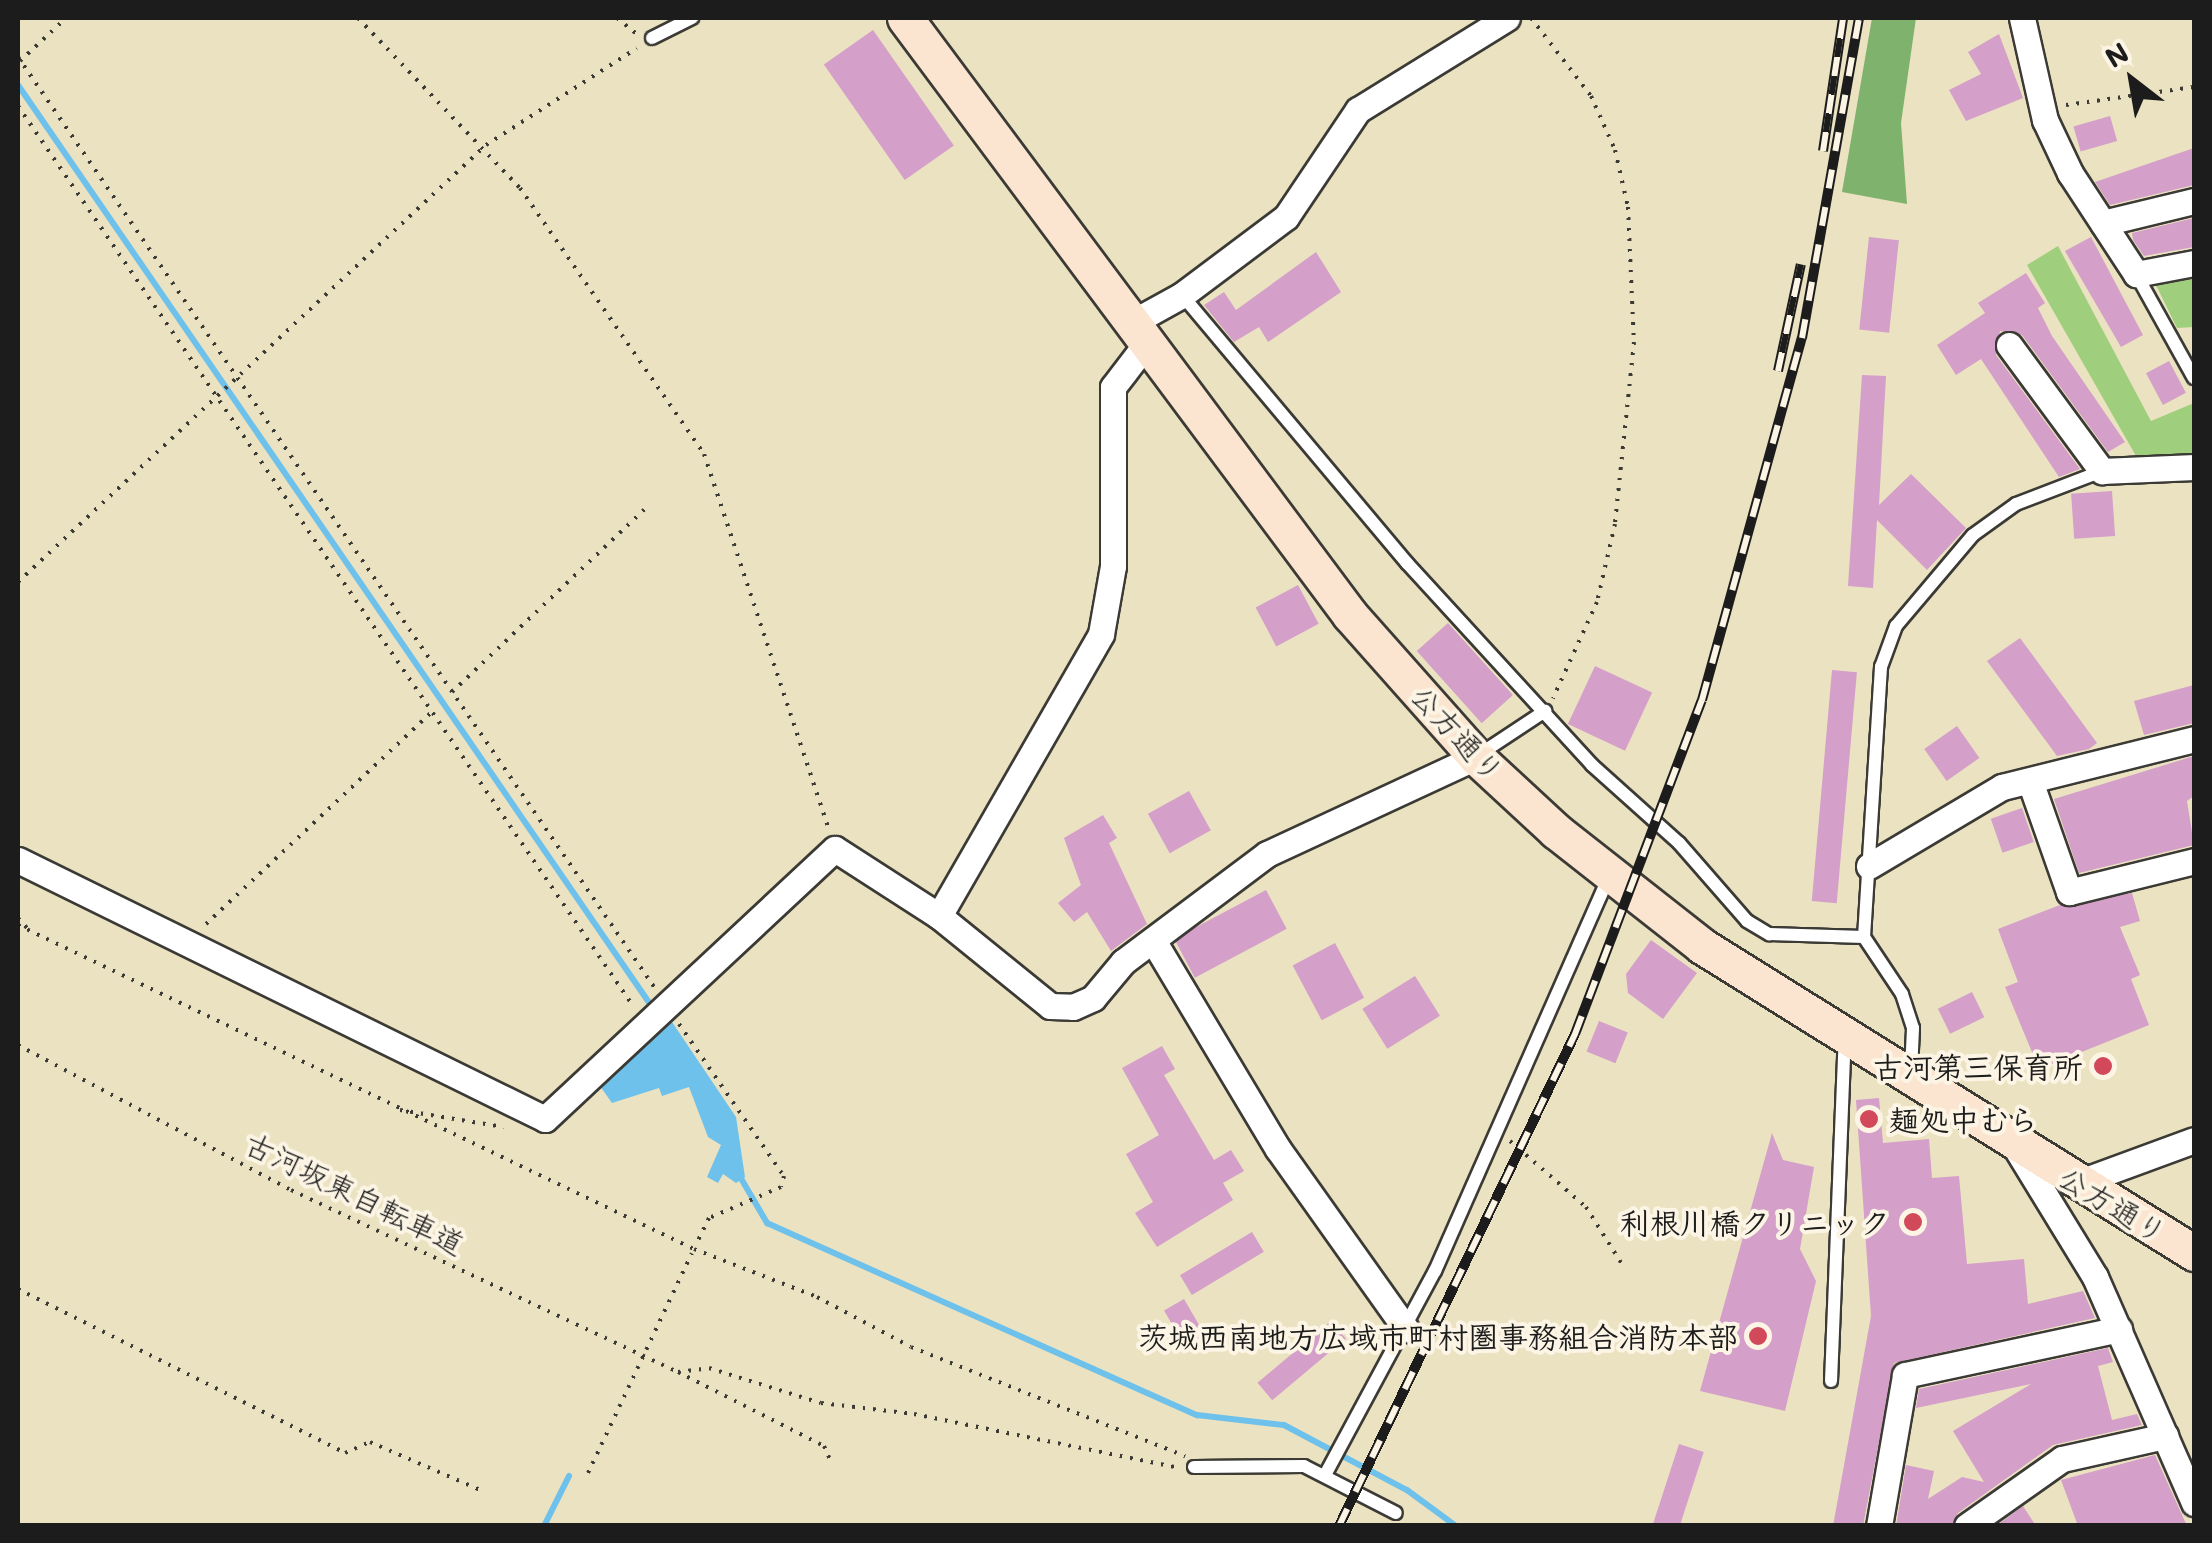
<!DOCTYPE html>
<html>
<head>
<meta charset="utf-8">
<style>
	body { margin:0 }
	#map { position:relative; width:2212px; height:1543px; overflow:hidden; background:#ebe2c1; font-family:Mali,"Klee One",sans-serif }
	div>[style] { position:absolute }
	.green>* { inset:0; background:#9fcf7d }
	.forest>* { inset:0; background:#7fb26c }
	.water>* { inset:0; background:#6ec1ea }
	.stream>* { height:6px; margin:-3px; padding:0 3px; transform-origin:3px; border-radius:3px; background:#6ec1ea }
	.building>* { inset:0; background:#d49fc9; transform-origin:0 0 }
	.path>* { height:4px; margin-top:-2px; transform-origin:0; background:repeating-linear-gradient(90deg,#3b3a35 0 2.5px,transparent 0 10.5px) }
	.roads { filter:drop-shadow(2px 0 #3b3a35) drop-shadow(-2px 0 #3b3a35) drop-shadow(0 2px #3b3a35) drop-shadow(0 -2px #3b3a35) }
	.lane>* { height:12px; margin:-6px; padding:0 6px; transform-origin:6px; border-radius:6px; background:#fff }
	.street>* { height:25px; margin:-12.5px; padding:0 12.5px; transform-origin:12.5px; border-radius:12.5px; background:#fff }
	.secondary>* { height:35px; margin:-17.5px; padding:0 17.5px; transform-origin:17.5px; border-radius:17.5px; background:#fce5d0 }
	.rail>* { height:10px; margin-top:-5px; transform-origin:0; background:repeating-linear-gradient(90deg,#fcf5e5 0 19px,#1c1c1c 0 38px); box-sizing:border-box; border-block:2px solid #1c1c1c }
	.dots>* { width:28px; height:28px; translate:-50% -50%; box-sizing:border-box; border:5px solid #fcf5e5; border-radius:50% }
	span { translate:-50% -50%; white-space:nowrap; text-align:center; line-height:1.15; -webkit-text-stroke:8px #fcf5e5; paint-order:stroke }
	.street-label { font-size:30px; color:#1c1c1c }
	.poi-label { font-size:30px; color:#1c1c1c; font-weight:700 }
	.right { translate:-100% -50%; text-align:right }
	.left { translate:0 -50%; text-align:left }
	.frame { position:absolute; inset:0; border:20px solid #1c1c1c; pointer-events:none }
	.north { position:absolute; left:2082px; top:30px; width:100px; height:100px; -webkit-text-stroke:8px #fcf5e5; paint-order:stroke; rotate:329deg; font-size:28px; font-weight:700; line-height:40px; text-align:center; color:#1c1c1c }
	.north::after { content:''; display:block; margin:auto; width:35px; height:45px; background:#1c1c1c; clip-path:polygon(50% 0,100% 100%,50% 72%,0 100%) }
</style>
</head>
<body>
<div id="map">
	<div class="green">
		<div style="clip-path:polygon(2058px 246px,2151px 421px,2194px 403px,2194px 459px,2136px 456px,2027px 265px)"></div>
		<div style="clip-path:polygon(2194px 273px,2194px 327px,2177px 328px,2155px 283px)"></div>
	</div>
	<div class="forest">
		<div style="clip-path:polygon(1872px 18px,1916px 18px,1901px 123px,1907px 204px,1842px 192px)"></div>
	</div>
	<div class="water">
		<div style="clip-path:polygon(672px 1022px,736px 1117px,745px 1177px,736px 1183px,723px 1174px,718px 1183px,707px 1177px,721px 1145px,708px 1137px,689px 1087px,662px 1096px,659px 1088px,612px 1103px,600px 1086px)"></div>
	</div>
	<div class="stream">
		<div style="left:18px;top:85px;width:1115px;rotate:55.48deg"></div>
		<div style="left:739px;top:1175px;width:56px;rotate:59.7deg"></div>
		<div style="left:767px;top:1223px;width:471px;rotate:24.1deg"></div>
		<div style="left:1197px;top:1415px;width:88px;rotate:6.6deg"></div>
		<div style="left:1284px;top:1425px;width:139px;rotate:27.9deg"></div>
		<div style="left:1407px;top:1490px;width:61px;rotate:36.3deg"></div>
		<div style="left:544px;top:1526px;width:56px;rotate:-63.4deg"></div>
	</div>
	<div class="building">
		<div style="left:873px;top:30px;width:141px;height:60px;rotate:55deg"></div>
		<div style="clip-path:polygon(1999px 34px,2023px 98px,1966px 121px,1949px 90px,1981px 74px,1968px 52px)"></div>
		<div style="left:2110px;top:116px;width:26px;height:38px;rotate:74deg"></div>
		<div style="clip-path:polygon(2194px 148px,2194px 185px,2110px 205px,2095px 182px)"></div>
		<div style="clip-path:polygon(2194px 218px,2194px 247px,2144px 256px,2133px 240px,2132px 233px)"></div>
		<div style="left:1869px;top:237px;width:30px;height:93px;rotate:6deg"></div>
		<div style="clip-path:polygon(2091px 237px,2143px 335px,2121px 347px,2065px 251px)"></div>
		<div style="clip-path:polygon(1316px 252px,1341px 292px,1268px 342px,1259px 327px,1234px 342px,1204px 305px,1224px 292px,1236px 310px)"></div>
		<div style="clip-path:polygon(2026px 273px,2045px 303px,2038px 308px,2052px 336px,2125px 442px,2108px 452px,2022px 335px,2000px 331px,1996px 355px,2080px 469px,2059px 477px,1981px 359px,1956px 375px,1937px 345px,1985px 313px,1978px 303px)"></div>
		<div style="left:2169px;top:361px;width:36px;height:26px;rotate:62deg"></div>
		<div style="clip-path:polygon(1862px 375px,1886px 376px,1879px 505px,1911px 474px,1966px 528px,1927px 570px,1877px 520px,1873px 588px,1848px 586px)"></div>
		<div style="left:2112px;top:491px;width:45px;height:41px;rotate:86deg"></div>
		<div style="left:1298px;top:585px;width:44px;height:48px;rotate:62deg"></div>
		<div style="left:1448px;top:623px;width:97px;height:42px;rotate:48deg"></div>
		<div style="clip-path:polygon(2020px 638px,2097px 743px,2089px 749px,2057px 756px,1987px 661px)"></div>
		<div style="left:1595px;top:666px;width:63px;height:64px;rotate:25deg"></div>
		<div style="left:1832px;top:670px;width:25px;height:232px;rotate:5deg"></div>
		<div style="clip-path:polygon(2194px 685px,2194px 723px,2144px 735px,2134px 701px)"></div>
		<div style="left:1957px;top:726px;width:39px;height:40px;rotate:55deg"></div>
		<div style="clip-path:polygon(2194px 756px,2194px 796px,2187px 801px,2194px 845px,2079px 873px,2054px 799px)"></div>
		<div style="left:1189px;top:791px;width:45px;height:47px;rotate:61deg"></div>
		<div style="left:2022px;top:808px;width:36px;height:33px;rotate:71deg"></div>
		<div style="clip-path:polygon(1103px 815px,1117px 838px,1109px 843px,1147px 924px,1111px 951px,1087px 912px,1074px 922px,1058px 903px,1081px 885px,1064px 838px)"></div>
		<div style="left:1266px;top:890px;width:44px;height:104px;rotate:62deg"></div>
		<div style="clip-path:polygon(2132px 893px,2140px 921px,2120px 927px,2140px 975px,2131px 979px,2149px 1025px,2039px 1069px,2005px 987px,2018px 982px,1998px 929px,2060px 905px)"></div>
		<div style="clip-path:polygon(1651px 940px,1697px 973px,1663px 1019px,1628px 993px,1626px 974px)"></div>
		<div style="left:1335px;top:943px;width:62px;height:48px;rotate:62deg"></div>
		<div style="left:1415px;top:976px;width:47px;height:62px;rotate:58deg"></div>
		<div style="left:1972px;top:992px;width:28px;height:38px;rotate:64deg"></div>
		<div style="left:1599px;top:1021px;width:31px;height:33px;rotate:22deg"></div>
		<div style="clip-path:polygon(1162px 1046px,1175px 1069px,1164px 1075px,1214px 1160px,1231px 1150px,1244px 1171px,1223px 1183px,1233px 1200px,1157px 1247px,1135px 1213px,1153px 1202px,1126px 1154px,1159px 1135px,1122px 1068px)"></div>
		<div style="clip-path:polygon(1879px 1098px,1883px 1143px,1929px 1139px,1932px 1178px,1959px 1176px,1967px 1264px,2024px 1259px,2028px 1304px,2083px 1291px,2095px 1318px,1894px 1363px,1863px 1526px,1833px 1526px,1871px 1316px,1856px 1100px)"></div>
		<div style="clip-path:polygon(1772px 1133px,1783px 1160px,1814px 1167px,1800px 1249px,1816px 1281px,1785px 1411px,1700px 1391px)"></div>
		<div style="left:1252px;top:1232px;width:23px;height:84px;rotate:59deg"></div>
		<div style="left:1184px;top:1299px;width:42px;height:23px;rotate:60deg"></div>
		<div style="left:1331px;top:1321px;width:23px;height:96px;rotate:50deg"></div>
		<div style="clip-path:polygon(2108px 1348px,2113px 1362px,2098px 1366px,2112px 1420px,2137px 1414px,2142px 1425px,2053px 1445px,1958px 1513px,1951px 1526px,1896px 1526px,1906px 1465px,1934px 1471px,1928px 1499px,1962px 1477px,1984px 1482px,1953px 1431px,2031px 1384px,1916px 1408px,1919px 1389px)"></div>
		<div style="left:1679px;top:1444px;width:26px;height:86px;rotate:18deg"></div>
		<div style="clip-path:polygon(2155px 1455px,2187px 1526px,2078px 1526px,2061px 1480px)"></div>
		<div style="clip-path:polygon(2023px 1506px,2036px 1526px,1996px 1526px)"></div>
	</div>
	<div class="path">
		<div style="left:358px;top:18px;width:235px;rotate:46.4deg"></div>
		<div style="left:520px;top:188px;width:323px;rotate:55.3deg"></div>
		<div style="left:704px;top:454px;width:392px;rotate:71.6deg"></div>
		<div style="left:617px;top:18px;width:26px;rotate:39deg"></div>
		<div style="left:1531px;top:18px;width:98px;rotate:52.4deg"></div>
		<div style="left:1591px;top:96px;width:59px;rotate:66deg"></div>
		<div style="left:1615px;top:150px;width:58px;rotate:77.2deg"></div>
		<div style="left:1628px;top:207px;width:135px;rotate:87.5deg"></div>
		<div style="left:1634px;top:342px;width:183px;rotate:96deg"></div>
		<div style="left:1615px;top:524px;width:80px;rotate:103deg"></div>
		<div style="left:1597px;top:602px;width:106px;rotate:114.6deg"></div>
		<div style="left:18px;top:57px;width:1127px;rotate:55.63deg"></div>
		<div style="left:20px;top:61px;width:63px;rotate:-43.1deg"></div>
		<div style="left:2066px;top:105px;width:129px;rotate:-8deg"></div>
		<div style="left:18px;top:106px;width:1090px;rotate:55.65deg"></div>
		<div style="left:18px;top:582px;width:640px;rotate:-43.04deg"></div>
		<div style="left:486px;top:145px;width:179px;rotate:-32.7deg"></div>
		<div style="left:452px;top:692px;width:270px;rotate:-43.5deg"></div>
		<div style="left:18px;top:918px;width:15px;rotate:48deg"></div>
		<div style="left:206px;top:924px;width:310px;rotate:-43.2deg"></div>
		<div style="left:18px;top:925px;width:750px;rotate:25.61deg"></div>
		<div style="left:694px;top:1249px;width:132px;rotate:21.3deg"></div>
		<div style="left:817px;top:1297px;width:106px;rotate:28deg"></div>
		<div style="left:911px;top:1347px;width:295px;rotate:21.7deg"></div>
		<div style="left:679px;top:1024px;width:185px;rotate:55.4deg"></div>
		<div style="left:784px;top:1176px;width:11px;rotate:105deg"></div>
		<div style="left:781px;top:1187px;width:78px;rotate:156.7deg"></div>
		<div style="left:709px;top:1218px;width:30px;rotate:116deg"></div>
		<div style="left:18px;top:1045px;width:309px;rotate:28deg"></div>
		<div style="left:291px;top:1190px;width:428px;rotate:25.2deg"></div>
		<div style="left:678px;top:1372px;width:31px;rotate:-7deg"></div>
		<div style="left:709px;top:1368px;width:117px;rotate:17.4deg"></div>
		<div style="left:821px;top:1403px;width:94px;rotate:6.7deg"></div>
		<div style="left:914px;top:1414px;width:270px;rotate:11.5deg"></div>
		<div style="left:400px;top:1110px;width:105px;rotate:9.3deg"></div>
		<div style="left:1510px;top:1141px;width:101px;rotate:41deg"></div>
		<div style="left:1586px;top:1207px;width:73px;rotate:57.8deg"></div>
		<div style="left:18px;top:1289px;width:366px;rotate:26.6deg"></div>
		<div style="left:345px;top:1453px;width:27px;rotate:-24deg"></div>
		<div style="left:370px;top:1442px;width:125px;rotate:23.5deg"></div>
		<div style="left:678px;top:1372px;width:164px;rotate:26.9deg"></div>
		<div style="left:824px;top:1446px;width:17px;rotate:66deg"></div>
		<div style="left:588px;top:1473px;width:243px;rotate:-64.7deg"></div>
	</div>
	<div class="roads">
		<div class="lane">
			<div style="left:652px;top:38px;width:45px;rotate:-26.6deg"></div>
			<div style="left:2136px;top:274px;width:119px;rotate:60.9deg"></div>
			<div style="left:1182px;top:295px;width:350px;rotate:50deg"></div>
			<div style="left:1407px;top:563px;width:274px;rotate:47.5deg"></div>
			<div style="left:1592px;top:765px;width:117px;rotate:41.9deg"></div>
			<div style="left:1679px;top:843px;width:103px;rotate:48.9deg"></div>
			<div style="left:1747px;top:921px;width:26px;rotate:31deg"></div>
			<div style="left:1769px;top:934px;width:95px;rotate:1.8deg"></div>
			<div style="left:1477px;top:756px;width:82px;rotate:-33.5deg"></div>
			<div style="left:1911px;top:1071px;width:43px;rotate:-87.3deg"></div>
			<div style="left:1913px;top:1028px;width:36px;rotate:-108deg"></div>
			<div style="left:1902px;top:994px;width:69px;rotate:-123.7deg"></div>
			<div style="left:1864px;top:937px;width:271px;rotate:-86.4deg"></div>
			<div style="left:1881px;top:667px;width:44px;rotate:-69.9deg"></div>
			<div style="left:1896px;top:626px;width:119px;rotate:-49.8deg"></div>
			<div style="left:1973px;top:535px;width:53px;rotate:-35.8deg"></div>
			<div style="left:2016px;top:504px;width:92px;rotate:-21deg"></div>
			<div style="left:1831px;top:1381px;width:343px;rotate:-87.7deg"></div>
			<div style="left:1194px;top:1467px;width:110px;rotate:-0.5deg"></div>
			<div style="left:1304px;top:1466px;width:103px;rotate:27.1deg"></div>
			<div style="left:1325px;top:1475px;width:232px;rotate:-61.7deg"></div>
			<div style="left:1435px;top:1271px;width:432px;rotate:-66.2deg"></div>
		</div>
		<div class="street">
			<div style="left:2022px;top:18px;width:105px;rotate:77.3deg"></div>
			<div style="left:2045px;top:120px;width:59px;rotate:64.7deg"></div>
			<div style="left:2070px;top:173px;width:121px;rotate:56.8deg"></div>
			<div style="left:2136px;top:274px;width:59px;rotate:-10.7deg"></div>
			<div style="left:2103px;top:223px;width:94px;rotate:-13.6deg"></div>
			<div style="left:1135px;top:321px;width:54px;rotate:-29deg"></div>
			<div style="left:1182px;top:295px;width:130px;rotate:-36.9deg"></div>
			<div style="left:1286px;top:217px;width:129px;rotate:-56.1deg"></div>
			<div style="left:1358px;top:110px;width:175px;rotate:-31.7deg"></div>
			<div style="left:2009px;top:345px;width:157px;rotate:53.6deg"></div>
			<div style="left:2102px;top:471px;width:92px;rotate:-2.5deg"></div>
			<div style="left:2030px;top:781px;width:118px;rotate:70.6deg"></div>
			<div style="left:2069px;top:892px;width:129px;rotate:-13.9deg"></div>
			<div style="left:18px;top:860px;width:587px;rotate:26.17deg"></div>
			<div style="left:545px;top:1119px;width:396px;rotate:-43deg"></div>
			<div style="left:835px;top:849px;width:124px;rotate:32.8deg"></div>
			<div style="left:939px;top:916px;width:143px;rotate:39deg"></div>
			<div style="left:1050px;top:1006px;width:23px;rotate:2deg"></div>
			<div style="left:1073px;top:1007px;width:22px;rotate:-24deg"></div>
			<div style="left:1093px;top:998px;width:47px;rotate:-50.2deg"></div>
			<div style="left:1123px;top:962px;width:180px;rotate:-36.9deg"></div>
			<div style="left:1267px;top:854px;width:230px;rotate:-24.9deg"></div>
			<div style="left:1869px;top:866px;width:155px;rotate:-30.7deg"></div>
			<div style="left:2002px;top:787px;width:198px;rotate:-14deg"></div>
			<div style="left:939px;top:916px;width:325px;rotate:-60.1deg"></div>
			<div style="left:1101px;top:634px;width:69px;rotate:-80deg"></div>
			<div style="left:1113px;top:566px;width:179px;rotate:-90deg"></div>
			<div style="left:1113px;top:387px;width:59px;rotate:-52.5deg"></div>
			<div style="left:1154px;top:942px;width:241px;rotate:59.1deg"></div>
			<div style="left:1278px;top:1149px;width:221px;rotate:54.6deg"></div>
			<div style="left:2016px;top:1148px;width:151px;rotate:58.5deg"></div>
			<div style="left:2095px;top:1277px;width:247px;rotate:66.3deg"></div>
			<div style="left:2080px;top:1182px;width:121px;rotate:-20.2deg"></div>
			<div style="left:1879px;top:1526px;width:153px;rotate:-80.2deg"></div>
			<div style="left:1905px;top:1375px;width:219px;rotate:-12.1deg"></div>
			<div style="left:1967px;top:1526px;width:116px;rotate:-35.2deg"></div>
			<div style="left:2062px;top:1459px;width:106px;rotate:-12.6deg"></div>
		</div>
		<div class="secondary">
			<div style="left:905px;top:18px;width:745px;rotate:53.3deg"></div>
			<div style="left:1350px;top:615px;width:190px;rotate:48.4deg"></div>
			<div style="left:1476px;top:757px;width:109px;rotate:42.8deg"></div>
			<div style="left:1556px;top:831px;width:186px;rotate:38.2deg"></div>
			<div style="left:1702px;top:946px;width:580px;rotate:31.96deg"></div>
		</div>
	</div>
	<div class="rail">
		<div style="left:1823px;top:151px;width:134px;rotate:-81.4deg"></div>
		<div style="left:1778px;top:371px;width:109px;rotate:-77.9deg"></div>
		<div style="left:1339px;top:1526px;width:546px;rotate:-64.37deg"></div>
		<div style="left:1575px;top:1034px;width:357px;rotate:-69.2deg"></div>
		<div style="left:1702px;top:700px;width:376px;rotate:-74.6deg"></div>
		<div style="left:1802px;top:338px;width:325px;rotate:-79.9deg"></div>
	</div>
	<div class="dots">
		<div style="left:2103px;top:1066px;background:#d1495b"></div>
		<div style="left:1869px;top:1119px;background:#d1495b"></div>
		<div style="left:1913px;top:1222px;background:#d1495b"></div>
		<div style="left:1758px;top:1336px;background:#d1495b"></div>
	</div>
	<div class="street-label">
		<span style="left:1458px;top:733px;rotate:47deg">公方通り</span>
		<span style="left:355px;top:1193px;rotate:26deg">古河坂東自転車道</span>
		<span style="left:2113px;top:1204px;rotate:31deg">公方通り</span>
	</div>
	<div class="poi-label">
		<span class="right" style="left:2083px;top:1066px">古河第三保育所</span>
		<span class="left" style="left:1889px;top:1119px">麺処中むら</span>
		<span class="right" style="left:1890px;top:1222px">利根川橋クリニック</span>
		<span class="right" style="left:1738px;top:1336px">茨城西南地方広域市町村圏事務組合消防本部</span>
	</div>
	<div class="frame"></div>
	<div class="north">N</div>
</div>
</body>
</html>
